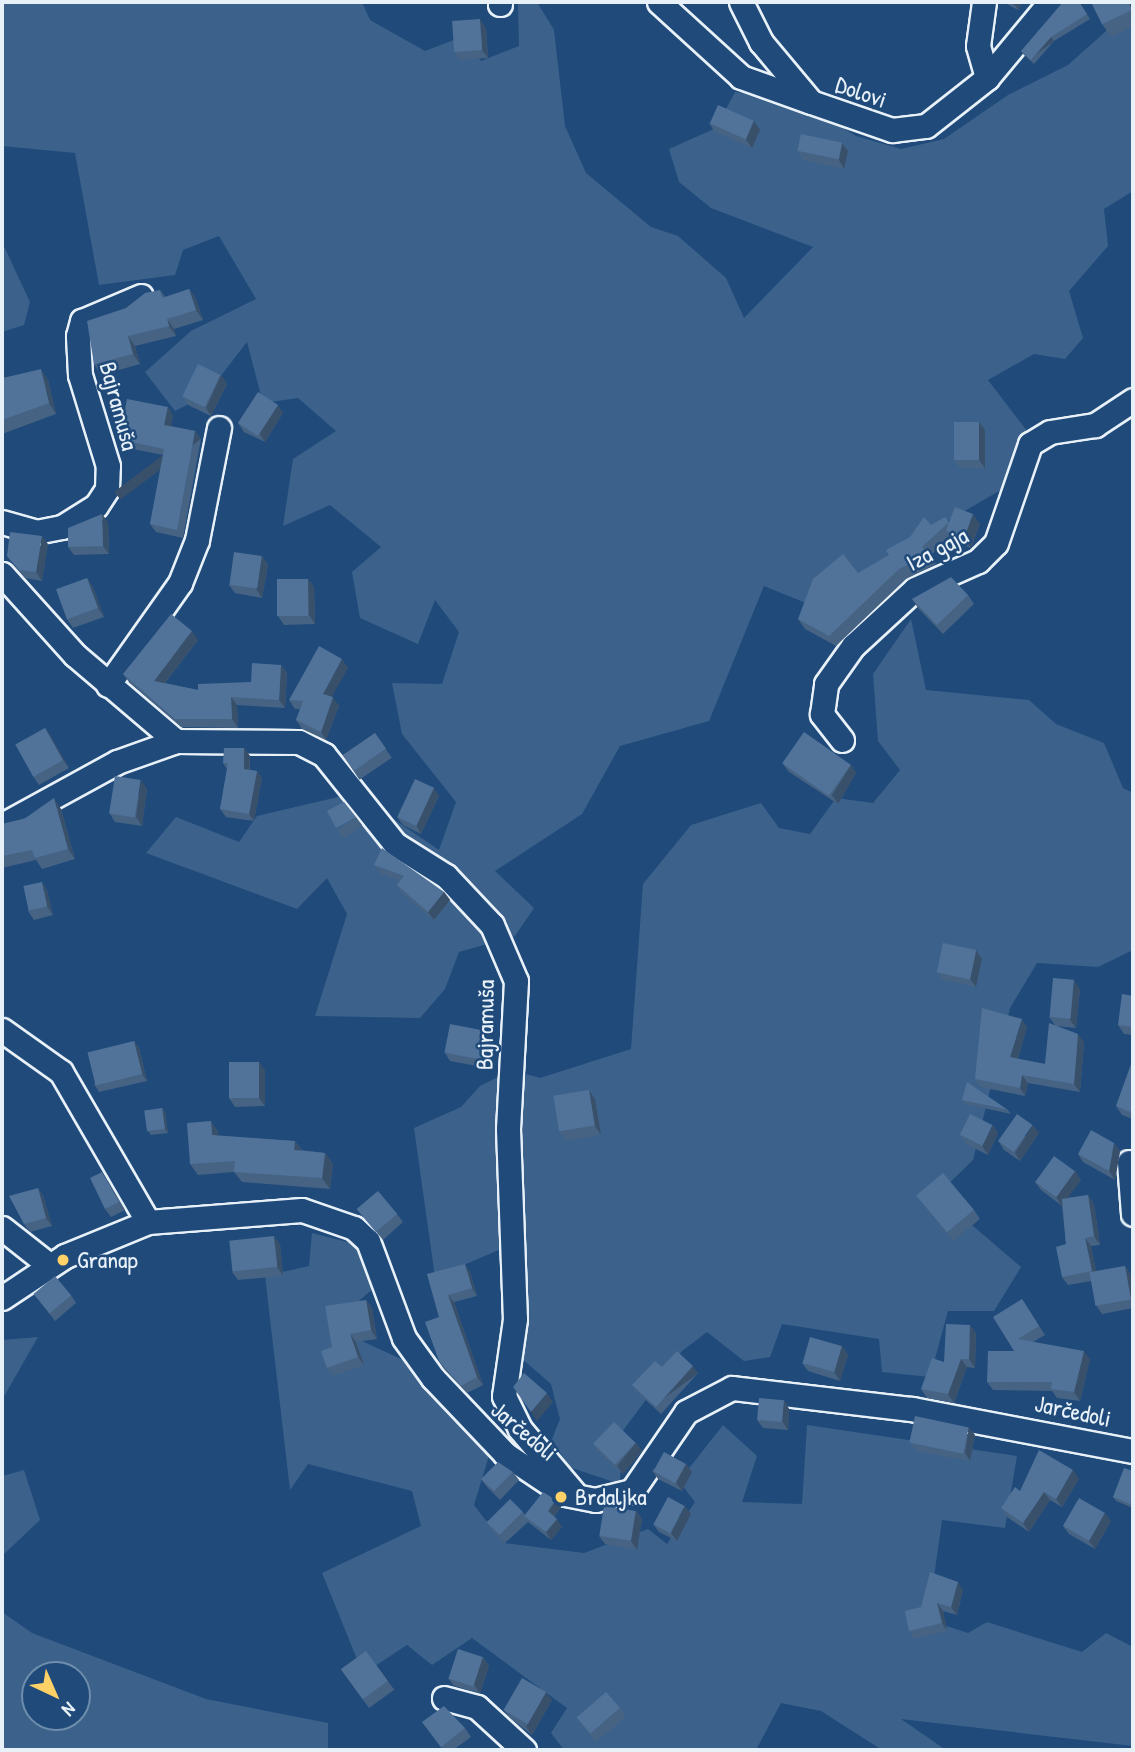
<!DOCTYPE html>
<html>
<head>
<meta charset="utf-8">
<style>
	body { margin:0 }
	#map { position:relative; width:1135px; height:1752px; overflow:hidden; background:#1f4a7a; font-family:"Patrick Hand",sans-serif }
	div>[style] { position:absolute }
	.green>* { inset:0; background:#3c628c }
	.roads { filter:drop-shadow(2px 0 #e8f1f8) drop-shadow(-2px 0 #e8f1f8) drop-shadow(0 2px #e8f1f8) drop-shadow(0 -2px #e8f1f8) }
	.minor>* { height:23px; margin:-11.5px; padding:0 11.5px; transform-origin:11.5px; border-radius:11.5px; background:#1f4a7a }
	.wall>* { inset:0; background:#466384; transform-origin:0 0 }
	.shaded-wall>* { inset:0; background:#39506b; transform-origin:0 0 }
	.building>* { inset:0; background:#517399; transform-origin:0 0 }
	.dots>* { width:19px; height:19px; translate:-50% -50%; box-sizing:border-box; border:4px solid #1f4a7a; border-radius:50% }
	span { translate:-50% -50%; white-space:nowrap; text-align:center; line-height:1.15; -webkit-text-stroke:5px #1f4a7a; paint-order:stroke }
	.street-label { font-size:24px; color:#e8f1f8 }
	.poi-label { font-size:24px; color:#e8f1f8 }
	.left { translate:0 -50%; text-align:left }
	.frame { position:absolute; inset:0; border:4px solid #e8f1f8; pointer-events:none }
	.north { position:absolute; left:21px; top:1661px; width:70px; height:70px; box-sizing:border-box; background:#1f4a7a; border:2px solid #6f8dac; border-radius:50%; rotate:136deg; font-size:19px; font-weight:700; line-height:28px; text-align:center; color:#e8f1f8 }
	.north::after { content:''; display:block; margin:auto; width:24px; height:32px; background:#ffd166; clip-path:polygon(50% 0,100% 100%,50% 72%,0 100%) }
</style>
</head>
<body>
<div id="map">
	<div class="green">
		<div style="clip-path:polygon(2px 2px,362px 2px,370px 20px,425px 51px,462px 37px,481px 61px,519px 46px,518px 2px,537px 2px,554px 30px,565px 126px,586px 173px,651px 227px,678px 236px,726px 278px,744px 318px,813px 247px,711px 208px,679px 182px,669px 149px,716px 128px,735px 92px,793px 97px,856px 136px,901px 149px,944px 139px,1008px 95px,1068px 65px,1114px 24px,1133px 24px,1133px 191px,1104px 209px,1108px 246px,1069px 291px,1083px 338px,1065px 359px,1034px 354px,988px 380px,1027px 431px,1006px 487px,906px 545px,823px 610px,764px 586px,709px 721px,620px 746px,582px 814px,495px 871px,534px 908px,515px 936px,459px 952px,445px 989px,420px 1018px,315px 1016px,347px 914px,327px 878px,297px 909px,146px 853px,176px 817px,239px 842px,257px 816px,355px 793px,439px 850px,456px 802px,402px 734px,392px 683px,442px 684px,459px 632px,435px 600px,418px 644px,360px 618px,352px 572px,381px 547px,330px 505px,283px 526px,293px 459px,336px 431px,298px 398px,263px 403px,247px 342px,206px 395px,175px 411px,145px 372px,191px 331px,256px 299px,219px 236px,183px 250px,175px 275px,99px 285px,75px 153px,2px 146px)"></div>
		<div style="clip-path:polygon(2px 242px,30px 302px,24px 325px,2px 332px)"></div>
		<div style="clip-path:polygon(911px 619px,926px 690px,1029px 700px,1056px 724px,1104px 743px,1123px 788px,1133px 793px,1133px 950px,1098px 967px,1037px 963px,1010px 1008px,973px 1160px,937px 1195px,1021px 1267px,994px 1311px,948px 1311px,930px 1377px,882px 1372px,879px 1339px,782px 1324px,770px 1357px,744px 1361px,707px 1332px,682px 1351px,622px 1432px,620px 1484px,569px 1467px,552px 1439px,560px 1419px,551px 1384px,505px 1344px,513px 1244px,435px 1277px,414px 1128px,461px 1107px,480px 1086px,512px 1070px,540px 1078px,631px 1049px,643px 884px,691px 825px,761px 803px,779px 828px,810px 834px,836px 798px,873px 803px,900px 770px,878px 741px,873px 674px)"></div>
		<div style="clip-path:polygon(312px 1233px,355px 1244px,376px 1286px,352px 1307px,362px 1341px,414px 1365px,491px 1449px,474px 1505px,503px 1543px,584px 1553px,648px 1529px,667px 1544px,695px 1502px,679px 1481px,723px 1425px,757px 1456px,742px 1502px,802px 1504px,807px 1425px,1017px 1456px,1005px 1528px,942px 1520px,928px 1620px,968px 1633px,987px 1622px,1082px 1652px,1106px 1633px,1133px 1647px,1133px 1746px,901px 1719px,946px 1750px,882px 1750px,821px 1711px,781px 1703px,756px 1750px,564px 1750px,551px 1733px,567px 1708px,472px 1638px,432px 1665px,407px 1645px,363px 1674px,322px 1573px,421px 1526px,412px 1491px,308px 1464px,290px 1490px,265px 1276px,309px 1266px)"></div>
		<div style="clip-path:polygon(38px 1337px,2px 1400px,2px 1340px)"></div>
		<div style="clip-path:polygon(24px 1470px,40px 1520px,2px 1556px,2px 1476px)"></div>
		<div style="clip-path:polygon(evenodd,2px 1612px,32px 1633px,206px 1699px,328px 1723px,328px 1750px,2px 1750px,2px 1612px,77px 1675px,77px 1717px,35px 1717px,35px 1675px,77px 1675px)"></div>
	</div>
	<div class="roads">
		<div class="minor">
			<div style="left:500px;top:2px;width:2px;rotate:90deg"></div>
			<div style="left:659px;top:2px;width:111px;rotate:42.4deg"></div>
			<div style="left:741px;top:77px;width:71px;rotate:19.7deg"></div>
			<div style="left:741px;top:2px;width:45px;rotate:63.4deg"></div>
			<div style="left:761px;top:42px;width:78px;rotate:50.2deg"></div>
			<div style="left:811px;top:102px;width:86px;rotate:19.1deg"></div>
			<div style="left:892px;top:130px;width:34px;rotate:-7deg"></div>
			<div style="left:926px;top:126px;width:78px;rotate:-38.2deg"></div>
			<div style="left:987px;top:78px;width:99px;rotate:-50.3deg"></div>
			<div style="left:984px;top:2px;width:44px;rotate:97.8deg"></div>
			<div style="left:978px;top:46px;width:33px;rotate:74deg"></div>
			<div style="left:2px;top:522px;width:35px;rotate:16deg"></div>
			<div style="left:36px;top:532px;width:26px;rotate:-11deg"></div>
			<div style="left:62px;top:527px;width:40px;rotate:-32deg"></div>
			<div style="left:96px;top:506px;width:20px;rotate:-57deg"></div>
			<div style="left:107px;top:489px;width:23px;rotate:-88deg"></div>
			<div style="left:108px;top:466px;width:95px;rotate:-107.1deg"></div>
			<div style="left:80px;top:375px;width:39px;rotate:-93deg"></div>
			<div style="left:78px;top:336px;width:16px;rotate:-75deg"></div>
			<div style="left:82px;top:321px;width:64px;rotate:-23deg"></div>
			<div style="left:2px;top:574px;width:109px;rotate:48deg"></div>
			<div style="left:75px;top:655px;width:133px;rotate:40.4deg"></div>
			<div style="left:176px;top:741px;width:123px;rotate:0.5deg"></div>
			<div style="left:299px;top:742px;width:28px;rotate:27deg"></div>
			<div style="left:324px;top:755px;width:114px;rotate:51.4deg"></div>
			<div style="left:395px;top:844px;width:60px;rotate:32.1deg"></div>
			<div style="left:446px;top:876px;width:67px;rotate:46.8deg"></div>
			<div style="left:492px;top:925px;width:61px;rotate:66.8deg"></div>
			<div style="left:516px;top:981px;width:148px;rotate:93.1deg"></div>
			<div style="left:508px;top:1129px;width:190px;rotate:87.9deg"></div>
			<div style="left:515px;top:1319px;width:78px;rotate:98.1deg"></div>
			<div style="left:504px;top:1396px;width:37px;rotate:64deg"></div>
			<div style="left:520px;top:1429px;width:85px;rotate:49.8deg"></div>
			<div style="left:108px;top:685px;width:125px;rotate:-54.8deg"></div>
			<div style="left:180px;top:583px;width:46px;rotate:-68.4deg"></div>
			<div style="left:197px;top:540px;width:114px;rotate:-78.9deg"></div>
			<div style="left:842px;top:740px;width:33px;rotate:-128deg"></div>
			<div style="left:822px;top:714px;width:30px;rotate:-82deg"></div>
			<div style="left:826px;top:684px;width:47px;rotate:-54.6deg"></div>
			<div style="left:853px;top:646px;width:84px;rotate:-42.6deg"></div>
			<div style="left:915px;top:589px;width:69px;rotate:-24deg"></div>
			<div style="left:978px;top:561px;width:25px;rotate:-45deg"></div>
			<div style="left:996px;top:543px;width:105px;rotate:-71deg"></div>
			<div style="left:1030px;top:444px;width:23px;rotate:-31deg"></div>
			<div style="left:1050px;top:432px;width:46px;rotate:-8.8deg"></div>
			<div style="left:1095px;top:425px;width:45px;rotate:-33.3deg"></div>
			<div style="left:2px;top:825px;width:131px;rotate:-28.7deg"></div>
			<div style="left:117px;top:762px;width:63px;rotate:-19.6deg"></div>
			<div style="left:2px;top:1030px;width:72px;rotate:35.4deg"></div>
			<div style="left:61px;top:1072px;width:173px;rotate:59.9deg"></div>
			<div style="left:1129px;top:1162px;width:52px;rotate:85.6deg"></div>
			<div style="left:2px;top:1228px;width:60px;rotate:38.2deg"></div>
			<div style="left:2px;top:1298px;width:76px;rotate:-33.7deg"></div>
			<div style="left:65px;top:1256px;width:90px;rotate:-22.3deg"></div>
			<div style="left:148px;top:1222px;width:154px;rotate:-4.5deg"></div>
			<div style="left:302px;top:1210px;width:55px;rotate:19.1deg"></div>
			<div style="left:354px;top:1228px;width:19px;rotate:43deg"></div>
			<div style="left:368px;top:1241px;width:103px;rotate:69.6deg"></div>
			<div style="left:404px;top:1338px;width:49px;rotate:54.1deg"></div>
			<div style="left:433px;top:1378px;width:105px;rotate:46.5deg"></div>
			<div style="left:505px;top:1454px;width:72px;rotate:33.7deg"></div>
			<div style="left:565px;top:1494px;width:31px;rotate:11deg"></div>
			<div style="left:595px;top:1500px;width:38px;rotate:-14deg"></div>
			<div style="left:632px;top:1491px;width:96px;rotate:-55.6deg"></div>
			<div style="left:686px;top:1412px;width:52px;rotate:-27.6deg"></div>
			<div style="left:732px;top:1388px;width:181px;rotate:6.7deg"></div>
			<div style="left:912px;top:1409px;width:225px;rotate:10.8deg"></div>
			<div style="left:444px;top:1698px;width:34px;rotate:15deg"></div>
			<div style="left:477px;top:1707px;width:64px;rotate:42.5deg"></div>
		</div>
	</div>
	<div class="wall">
		<div style="clip-path:polygon(1003px 2px,1022px 2px,1018px 10px)"></div>
		<div style="clip-path:polygon(1079px 2px,1090px 19px,1054px 41px,1034px 64px,1024px 55px,1021px 51px)"></div>
		<div style="clip-path:polygon(1091px 2px,1131px 2px,1133px 6px,1133px 26px,1111px 37px,1102px 24px)"></div>
		<div style="clip-path:polygon(486px 28px,488px 58px,459px 60px,454px 51px)"></div>
		<div style="clip-path:polygon(709px 123px,760px 130px,752px 148px,715px 132px)"></div>
		<div style="clip-path:polygon(842px 143px,848px 151px,844px 169px,803px 160px,797px 151px)"></div>
		<div style="clip-path:polygon(189px 289px,196px 299px,203px 320px,174px 329px,176px 336px,135px 346px,140px 364px,101px 375px,94px 364px,126px 308px,160px 290px,165px 297px)"></div>
		<div style="clip-path:polygon(2px 373px,5px 378px,48px 380px,56px 414px,2px 434px)"></div>
		<div style="clip-path:polygon(221px 375px,227px 384px,211px 416px,188px 405px,182px 396px)"></div>
		<div style="clip-path:polygon(283px 413px,265px 442px,244px 432px,238px 423px)"></div>
		<div style="clip-path:polygon(173px 415px,171px 426px,195px 431px,201px 439px,183px 538px,156px 532px,150px 524px,163px 455px,133px 449px,127px 441px,129px 434px,127px 433px,122px 425px)"></div>
		<div style="clip-path:polygon(979px 422px,985px 430px,985px 468px,960px 468px,954px 460px)"></div>
		<div style="clip-path:polygon(108px 522px,109px 554px,74px 555px,68px 547px)"></div>
		<div style="clip-path:polygon(949px 522px,980px 524px,971px 548px,953px 541px,950px 537px,930px 556px,936px 564px,906px 579px,836px 646px,805px 629px,798px 619px,858px 573px,889px 555px,931px 525px)"></div>
		<div style="clip-path:polygon(48px 544px,42px 581px,25px 578px,7px 556px)"></div>
		<div style="clip-path:polygon(262px 556px,268px 565px,262px 598px,235px 593px,229px 585px)"></div>
		<div style="clip-path:polygon(87px 578px,93px 587px,104px 617px,73px 628px,67px 619px)"></div>
		<div style="clip-path:polygon(308px 579px,314px 587px,315px 624px,284px 625px,278px 616px)"></div>
		<div style="clip-path:polygon(968px 595px,974px 604px,943px 634px,918px 608px,912px 599px)"></div>
		<div style="clip-path:polygon(198px 640px,165px 683px,198px 690px,251px 682px,281px 665px,287px 673px,285px 708px,237px 705px,238px 728px,181px 727px,129px 682px,123px 674px)"></div>
		<div style="clip-path:polygon(348px 668px,331px 697px,339px 706px,326px 740px,302px 729px,296px 720px,300px 709px,295px 709px,289px 700px)"></div>
		<div style="clip-path:polygon(45px 728px,69px 768px,39px 785px,33px 776px)"></div>
		<div style="left:375px;top:733px;width:30px;height:39px;rotate:56deg"></div>
		<div style="clip-path:polygon(244px 748px,250px 756px,250px 770px,257px 771px,262px 778px,254px 821px,226px 817px,220px 809px,227px 769px,223px 763px)"></div>
		<div style="clip-path:polygon(783px 764px,851px 765px,856px 773px,838px 804px,789px 772px)"></div>
		<div style="clip-path:polygon(147px 789px,142px 826px,115px 822px,110px 814px)"></div>
		<div style="clip-path:polygon(439px 796px,421px 834px,403px 825px,397px 817px)"></div>
		<div style="clip-path:polygon(61px 809px,75px 859px,42px 869px,36px 860px,2px 868px,2px 824px)"></div>
		<div style="left:356px;top:817px;width:10px;height:23px;rotate:53deg"></div>
		<div style="clip-path:polygon(374px 865px,444px 892px,450px 900px,434px 920px,402px 894px,397px 885px,400px 881px,380px 873px)"></div>
		<div style="clip-path:polygon(47px 890px,53px 915px,34px 920px,28px 911px)"></div>
		<div style="clip-path:polygon(982px 959px,976px 987px,943px 980px,937px 972px)"></div>
		<div style="clip-path:polygon(1080px 989px,1076px 1028px,1056px 1026px,1084px 1042px,1080px 1092px,1028px 1083px,1025px 1096px,980px 1087px,975px 1079px,1027px 1027px,1018px 1059px,1045px 1064px,1055px 1025px,1049px 1017px)"></div>
		<div style="clip-path:polygon(1133px 996px,1133px 1035px,1124px 1034px,1118px 1025px)"></div>
		<div style="clip-path:polygon(487px 1031px,493px 1039px,488px 1068px,450px 1061px,445px 1053px)"></div>
		<div style="clip-path:polygon(134px 1041px,139px 1048px,147px 1081px,99px 1092px,94px 1084px)"></div>
		<div style="clip-path:polygon(1133px 1059px,1133px 1119px,1122px 1115px,1116px 1106px)"></div>
		<div style="clip-path:polygon(265px 1070px,265px 1106px,235px 1107px,229px 1098px)"></div>
		<div style="clip-path:polygon(595px 1099px,601px 1135px,566px 1141px,560px 1132px)"></div>
		<div style="clip-path:polygon(962px 1100px,1008px 1110px,1011px 1114px,965px 1104px)"></div>
		<div style="clip-path:polygon(162px 1108px,165px 1112px,168px 1133px,151px 1135px,148px 1131px)"></div>
		<div style="clip-path:polygon(211px 1121px,218px 1132px,218px 1136px,295px 1141px,302px 1150px,325px 1153px,333px 1164px,330px 1189px,242px 1182px,234px 1172px,198px 1175px,190px 1164px)"></div>
		<div style="clip-path:polygon(998px 1133px,988px 1155px,966px 1144px,960px 1135px)"></div>
		<div style="clip-path:polygon(1039px 1133px,1020px 1161px,1004px 1150px,999px 1142px)"></div>
		<div style="clip-path:polygon(1120px 1151px,1115px 1180px,1083px 1162px,1078px 1154px)"></div>
		<div style="clip-path:polygon(1075px 1171px,1081px 1180px,1067px 1198px,1088px 1195px,1094px 1204px,1100px 1245px,1091px 1246px,1096px 1271px,1125px 1266px,1131px 1275px,1133px 1287px,1133px 1308px,1102px 1314px,1096px 1305px,1091px 1281px,1068px 1285px,1062px 1277px,1066px 1244px,1062px 1206px,1041px 1190px,1035px 1182px)"></div>
		<div style="clip-path:polygon(108px 1181px,125px 1210px,111px 1217px,105px 1209px)"></div>
		<div style="clip-path:polygon(38px 1188px,43px 1196px,52px 1226px,30px 1232px,24px 1224px)"></div>
		<div style="clip-path:polygon(916px 1195px,974px 1210px,980px 1219px,953px 1241px)"></div>
		<div style="clip-path:polygon(357px 1209px,397px 1214px,403px 1222px,383px 1240px)"></div>
		<div style="clip-path:polygon(280px 1244px,283px 1276px,238px 1280px,232px 1272px)"></div>
		<div style="clip-path:polygon(470px 1272px,477px 1296px,454px 1302px,483px 1385px,467px 1393px,444px 1369px,439px 1361px,439px 1317px,427px 1274px)"></div>
		<div style="clip-path:polygon(34px 1294px,71px 1295px,76px 1303px,55px 1321px)"></div>
		<div style="clip-path:polygon(1022px 1299px,1045px 1335px,1033px 1342px,1090px 1359px,1080px 1401px,1057px 1398px,1052px 1391px,993px 1390px,987px 1382px,1014px 1351px)"></div>
		<div style="clip-path:polygon(366px 1300px,372px 1308px,377px 1339px,356px 1342px,364px 1365px,333px 1376px,327px 1368px,332px 1347px)"></div>
		<div style="clip-path:polygon(976px 1333px,975px 1368px,967px 1367px,954px 1403px,927px 1398px,921px 1389px,944px 1362px)"></div>
		<div style="clip-path:polygon(842px 1346px,848px 1355px,840px 1381px,808px 1371px,802px 1363px)"></div>
		<div style="clip-path:polygon(662px 1367px,698px 1373px,661px 1414px,637px 1392px,632px 1385px)"></div>
		<div style="clip-path:polygon(784px 1400px,789px 1409px,788px 1430px,763px 1428px,757px 1420px)"></div>
		<div style="clip-path:polygon(975px 1435px,970px 1461px,916px 1451px,910px 1443px)"></div>
		<div style="clip-path:polygon(636px 1443px,642px 1451px,623px 1474px,599px 1452px,593px 1444px)"></div>
		<div style="clip-path:polygon(686px 1464px,692px 1472px,682px 1491px,658px 1479px,652px 1470px)"></div>
		<div style="clip-path:polygon(1133px 1471px,1133px 1508px,1116px 1501px,1113px 1497px)"></div>
		<div style="clip-path:polygon(513px 1472px,519px 1480px,500px 1500px,487px 1487px,481px 1479px)"></div>
		<div style="clip-path:polygon(1079px 1479px,1062px 1507px,1050px 1500px,1029px 1532px,1007px 1517px,1001px 1508px)"></div>
		<div style="clip-path:polygon(556px 1500px,561px 1507px,554px 1517px,562px 1527px,551px 1540px,528px 1522px,504px 1544px,492px 1530px,486px 1521px,523px 1512px,525px 1515px)"></div>
		<div style="clip-path:polygon(636px 1511px,642px 1519px,637px 1550px,605px 1544px,599px 1536px)"></div>
		<div style="clip-path:polygon(691px 1514px,677px 1541px,659px 1532px,653px 1524px)"></div>
		<div style="clip-path:polygon(1111px 1521px,1095px 1549px,1069px 1534px,1063px 1526px)"></div>
		<div style="clip-path:polygon(963px 1590px,957px 1615px,943px 1611px,947px 1631px,915px 1639px,909px 1631px,921px 1607px)"></div>
		<div style="left:366px;top:1651px;width:48px;height:31px;rotate:54deg"></div>
		<div style="clip-path:polygon(483px 1657px,489px 1666px,480px 1693px,454px 1686px,448px 1678px)"></div>
		<div style="clip-path:polygon(552px 1700px,532px 1735px,510px 1718px,504px 1710px)"></div>
		<div style="clip-path:polygon(620px 1708px,626px 1717px,596px 1742px,576px 1717px)"></div>
		<div style="clip-path:polygon(422px 1722px,465px 1728px,471px 1737px,453px 1750px,443px 1750px)"></div>
	</div>
	<div class="shaded-wall">
		<div style="clip-path:polygon(1013px 2px,1022px 2px,1018px 10px)"></div>
		<div style="clip-path:polygon(1128px 2px,1131px 2px,1133px 6px,1133px 11px)"></div>
		<div style="clip-path:polygon(480px 19px,486px 28px,488px 58px,482px 50px)"></div>
		<div style="left:1051px;top:37px;width:5px;height:30px;rotate:53deg"></div>
		<div style="clip-path:polygon(754px 121px,760px 130px,752px 148px,746px 140px)"></div>
		<div style="clip-path:polygon(842px 143px,848px 151px,844px 169px,839px 160px)"></div>
		<div style="clip-path:polygon(189px 289px,196px 299px,203px 320px,196px 310px)"></div>
		<div style="clip-path:polygon(167px 319px,174px 329px,176px 336px,169px 326px)"></div>
		<div style="clip-path:polygon(128px 336px,135px 346px,140px 364px,133px 354px)"></div>
		<div style="clip-path:polygon(41px 369px,48px 380px,56px 414px,49px 403px)"></div>
		<div style="clip-path:polygon(221px 375px,227px 384px,211px 416px,206px 408px)"></div>
		<div style="clip-path:polygon(278px 405px,283px 413px,265px 442px,259px 433px)"></div>
		<div style="clip-path:polygon(168px 407px,173px 415px,170px 433px,164px 425px)"></div>
		<div style="clip-path:polygon(979px 422px,985px 430px,985px 468px,979px 460px)"></div>
		<div style="left:195px;top:431px;width:10px;height:101px;rotate:53deg"></div>
		<div style="clip-path:polygon(102px 514px,108px 522px,109px 554px,103px 546px)"></div>
		<div style="clip-path:polygon(973px 514px,980px 524px,971px 548px,964px 538px)"></div>
		<div style="clip-path:polygon(42px 536px,48px 544px,42px 581px,36px 572px)"></div>
		<div style="clip-path:polygon(262px 556px,268px 565px,262px 598px,256px 589px)"></div>
		<div style="clip-path:polygon(87px 578px,93px 587px,104px 617px,98px 608px)"></div>
		<div style="clip-path:polygon(308px 579px,314px 587px,315px 624px,309px 615px)"></div>
		<div style="clip-path:polygon(192px 631px,198px 640px,160px 689px,154px 681px)"></div>
		<div style="clip-path:polygon(342px 659px,348px 668px,329px 702px,323px 694px)"></div>
		<div style="clip-path:polygon(281px 665px,287px 673px,285px 708px,279px 700px)"></div>
		<div style="clip-path:polygon(231px 697px,237px 705px,238px 728px,232px 719px)"></div>
		<div style="clip-path:polygon(333px 697px,339px 706px,326px 740px,321px 732px)"></div>
		<div style="clip-path:polygon(45px 728px,51px 736px,69px 768px,63px 760px)"></div>
		<div style="clip-path:polygon(244px 748px,250px 756px,249px 776px,244px 769px)"></div>
		<div style="clip-path:polygon(851px 765px,856px 773px,838px 804px,832px 795px)"></div>
		<div style="clip-path:polygon(257px 771px,262px 778px,254px 821px,249px 814px)"></div>
		<div style="clip-path:polygon(141px 780px,147px 789px,142px 826px,136px 817px)"></div>
		<div style="clip-path:polygon(434px 788px,439px 796px,421px 834px,416px 825px)"></div>
		<div style="clip-path:polygon(54px 798px,61px 809px,75px 859px,68px 849px)"></div>
		<div style="clip-path:polygon(42px 882px,47px 890px,53px 915px,47px 906px)"></div>
		<div style="clip-path:polygon(444px 892px,450px 900px,434px 920px,428px 912px)"></div>
		<div style="clip-path:polygon(976px 950px,982px 959px,976px 987px,970px 979px)"></div>
		<div style="clip-path:polygon(1074px 980px,1080px 989px,1076px 1028px,1070px 1020px)"></div>
		<div style="clip-path:polygon(1022px 1019px,1027px 1027px,1016px 1065px,1010px 1057px)"></div>
		<div style="clip-path:polygon(487px 1031px,493px 1039px,488px 1068px,482px 1059px)"></div>
		<div style="clip-path:polygon(1078px 1034px,1084px 1042px,1080px 1092px,1074px 1084px)"></div>
		<div style="clip-path:polygon(134px 1041px,139px 1048px,147px 1081px,142px 1074px)"></div>
		<div style="clip-path:polygon(259px 1062px,265px 1070px,265px 1106px,259px 1098px)"></div>
		<div style="clip-path:polygon(1022px 1075px,1028px 1083px,1025px 1096px,1020px 1088px)"></div>
		<div style="clip-path:polygon(589px 1090px,595px 1099px,601px 1135px,595px 1126px)"></div>
		<div style="clip-path:polygon(162px 1108px,165px 1112px,168px 1133px,165px 1129px)"></div>
		<div style="clip-path:polygon(211px 1121px,218px 1132px,219px 1146px,212px 1135px)"></div>
		<div style="clip-path:polygon(993px 1125px,998px 1133px,988px 1155px,982px 1146px)"></div>
		<div style="clip-path:polygon(1033px 1125px,1039px 1133px,1020px 1161px,1015px 1153px)"></div>
		<div style="clip-path:polygon(295px 1141px,302px 1151px,294px 1150px)"></div>
		<div style="clip-path:polygon(1114px 1143px,1120px 1151px,1115px 1180px,1109px 1171px)"></div>
		<div style="clip-path:polygon(325px 1153px,333px 1164px,330px 1189px,322px 1178px)"></div>
		<div style="clip-path:polygon(1075px 1171px,1081px 1180px,1062px 1206px,1056px 1197px)"></div>
		<div style="clip-path:polygon(38px 1188px,43px 1196px,52px 1226px,46px 1218px)"></div>
		<div style="clip-path:polygon(1088px 1195px,1094px 1204px,1100px 1245px,1094px 1236px)"></div>
		<div style="clip-path:polygon(274px 1236px,280px 1244px,283px 1276px,277px 1267px)"></div>
		<div style="clip-path:polygon(1085px 1238px,1091px 1246px,1098px 1279px,1092px 1271px)"></div>
		<div style="clip-path:polygon(465px 1264px,470px 1272px,477px 1296px,472px 1288px)"></div>
		<div style="clip-path:polygon(1125px 1266px,1131px 1275px,1133px 1287px,1133px 1303px,1131px 1299px)"></div>
		<div style="clip-path:polygon(448px 1295px,454px 1302px,483px 1385px,477px 1377px)"></div>
		<div style="clip-path:polygon(366px 1300px,372px 1308px,377px 1339px,371px 1330px)"></div>
		<div style="clip-path:polygon(970px 1325px,976px 1333px,975px 1368px,969px 1359px)"></div>
		<div style="clip-path:polygon(350px 1334px,356px 1342px,364px 1365px,358px 1357px)"></div>
		<div style="clip-path:polygon(842px 1346px,848px 1355px,840px 1381px,834px 1372px)"></div>
		<div style="clip-path:polygon(1084px 1351px,1090px 1359px,1080px 1401px,1074px 1392px)"></div>
		<div style="clip-path:polygon(961px 1359px,967px 1367px,954px 1403px,948px 1394px)"></div>
		<div style="left:693px;top:1366px;width:9px;height:55px;rotate:54deg"></div>
		<div style="clip-path:polygon(547px 1393px,553px 1402px,537px 1421px,531px 1412px)"></div>
		<div style="clip-path:polygon(784px 1400px,789px 1409px,788px 1430px,782px 1421px)"></div>
		<div style="clip-path:polygon(969px 1427px,975px 1435px,970px 1461px,965px 1453px)"></div>
		<div style="clip-path:polygon(636px 1443px,642px 1451px,623px 1474px,617px 1466px)"></div>
		<div style="clip-path:polygon(686px 1464px,692px 1472px,682px 1491px,676px 1483px)"></div>
		<div style="clip-path:polygon(1073px 1470px,1079px 1479px,1062px 1507px,1056px 1499px)"></div>
		<div style="clip-path:polygon(1044px 1492px,1050px 1500px,1029px 1532px,1023px 1523px)"></div>
		<div style="clip-path:polygon(556px 1500px,561px 1507px,553px 1518px,548px 1511px)"></div>
		<div style="clip-path:polygon(685px 1506px,691px 1514px,677px 1541px,671px 1533px)"></div>
		<div style="clip-path:polygon(636px 1511px,642px 1519px,637px 1550px,631px 1541px)"></div>
		<div style="clip-path:polygon(1105px 1513px,1111px 1521px,1095px 1549px,1089px 1541px)"></div>
		<div style="clip-path:polygon(557px 1519px,562px 1527px,551px 1540px,546px 1532px)"></div>
		<div style="clip-path:polygon(958px 1582px,963px 1590px,957px 1615px,951px 1607px)"></div>
		<div style="clip-path:polygon(937px 1603px,943px 1611px,947px 1631px,942px 1623px)"></div>
		<div style="clip-path:polygon(483px 1657px,489px 1666px,480px 1693px,474px 1685px)"></div>
		<div style="clip-path:polygon(546px 1692px,552px 1700px,532px 1735px,526px 1727px)"></div>
	</div>
	<div class="building">
		<div style="clip-path:polygon(1063px 2px,1079px 2px,1087px 14px,1051px 37px,1031px 60px,1021px 51px)"></div>
		<div style="clip-path:polygon(1091px 2px,1128px 2px,1132px 10px,1102px 24px)"></div>
		<div style="left:480px;top:19px;width:31px;height:28px;rotate:86deg"></div>
		<div style="left:718px;top:105px;width:39px;height:20px;rotate:24deg"></div>
		<div style="left:801px;top:134px;width:42px;height:17px;rotate:12deg"></div>
		<div style="clip-path:polygon(189px 289px,196px 310px,167px 319px,169px 326px,128px 336px,133px 354px,94px 364px,87px 321px,126px 308px,145px 293px,160px 290px,162px 298px)"></div>
		<div style="left:198px;top:364px;width:25px;height:36px;rotate:26deg"></div>
		<div style="clip-path:polygon(41px 369px,49px 403px,2px 420px,2px 373px,3px 378px)"></div>
		<div style="left:258px;top:392px;width:24px;height:37px;rotate:33deg"></div>
		<div style="clip-path:polygon(127px 399px,168px 407px,164px 425px,195px 431px,177px 530px,150px 524px,164px 449px,127px 441px,130px 427px,122px 425px)"></div>
		<div style="left:954px;top:422px;width:25px;height:38px"></div>
		<div style="clip-path:polygon(955px 507px,973px 514px,964px 538px,946px 531px,949px 522px,922px 547px,929px 554px,899px 569px,829px 636px,798px 619px,813px 579px,843px 554px,858px 573px,889px 555px,886px 550px,910px 537px,924px 517px,931px 525px,945px 517px,949px 522px)"></div>
		<div style="clip-path:polygon(102px 514px,103px 546px,68px 547px,68px 528px)"></div>
		<div style="clip-path:polygon(10px 532px,42px 536px,36px 572px,19px 570px,7px 556px)"></div>
		<div style="left:234px;top:552px;width:28px;height:33px;rotate:8deg"></div>
		<div style="clip-path:polygon(951px 577px,968px 595px,937px 625px,912px 599px)"></div>
		<div style="left:87px;top:578px;width:32px;height:33px;rotate:70deg"></div>
		<div style="left:277px;top:579px;width:31px;height:37px"></div>
		<div style="clip-path:polygon(171px 614px,192px 631px,154px 681px,198px 690px,198px 684px,251px 682px,252px 663px,281px 665px,279px 700px,231px 697px,232px 719px,175px 719px,123px 674px)"></div>
		<div style="clip-path:polygon(319px 646px,342px 659px,323px 694px,333px 697px,321px 732px,296px 720px,303px 701px,289px 700px)"></div>
		<div style="left:45px;top:728px;width:37px;height:34px;rotate:61deg"></div>
		<div style="left:804px;top:732px;width:57px;height:38px;rotate:35deg"></div>
		<div style="left:375px;top:733px;width:19px;height:39px;rotate:55deg"></div>
		<div style="clip-path:polygon(224px 748px,244px 748px,244px 769px,257px 771px,249px 814px,220px 809px,228px 763px,223px 763px)"></div>
		<div style="left:115px;top:776px;width:26px;height:38px;rotate:9deg"></div>
		<div style="left:415px;top:779px;width:21px;height:42px;rotate:25deg"></div>
		<div style="clip-path:polygon(54px 798px,68px 849px,35px 858px,32px 850px,2px 856px,2px 824px,24px 819px)"></div>
		<div style="clip-path:polygon(344px 802px,356px 817px,336px 828px,327px 811px)"></div>
		<div style="clip-path:polygon(382px 848px,444px 892px,428px 912px,397px 885px,404px 876px,374px 865px)"></div>
		<div style="left:42px;top:882px;width:25px;height:19px;rotate:78deg"></div>
		<div style="left:943px;top:943px;width:34px;height:30px;rotate:12deg"></div>
		<div style="left:1053px;top:978px;width:21px;height:39px;rotate:5deg"></div>
		<div style="clip-path:polygon(1122px 994px,1133px 996px,1133px 1027px,1118px 1025px)"></div>
		<div style="clip-path:polygon(982px 1008px,1022px 1019px,1010px 1057px,1045px 1064px,1049px 1023px,1078px 1034px,1074px 1084px,1022px 1075px,1020px 1088px,975px 1079px)"></div>
		<div style="left:450px;top:1024px;width:38px;height:29px;rotate:11deg"></div>
		<div style="left:134px;top:1041px;width:34px;height:48px;rotate:76deg"></div>
		<div style="clip-path:polygon(1133px 1059px,1133px 1113px,1116px 1106px)"></div>
		<div style="left:229px;top:1062px;width:30px;height:36px"></div>
		<div style="clip-path:polygon(967px 1082px,1008px 1110px,962px 1100px)"></div>
		<div style="left:589px;top:1090px;width:36px;height:36px;rotate:81deg"></div>
		<div style="left:162px;top:1108px;width:21px;height:18px;rotate:82deg"></div>
		<div style="left:970px;top:1114px;width:25px;height:23px;rotate:26deg"></div>
		<div style="left:1017px;top:1114px;width:19px;height:33px;rotate:35deg"></div>
		<div style="clip-path:polygon(211px 1121px,212px 1135px,295px 1141px,294px 1150px,325px 1153px,322px 1178px,234px 1172px,235px 1161px,190px 1164px,187px 1123px)"></div>
		<div style="clip-path:polygon(1091px 1130px,1114px 1143px,1109px 1171px,1078px 1154px)"></div>
		<div style="left:1054px;top:1156px;width:26px;height:32px;rotate:36deg"></div>
		<div style="clip-path:polygon(102px 1172px,119px 1202px,105px 1209px,90px 1178px)"></div>
		<div style="left:943px;top:1173px;width:48px;height:35px;rotate:50deg"></div>
		<div style="clip-path:polygon(38px 1188px,46px 1218px,24px 1224px,9px 1196px)"></div>
		<div style="left:378px;top:1191px;width:30px;height:28px;rotate:50deg"></div>
		<div style="clip-path:polygon(1088px 1195px,1094px 1236px,1085px 1238px,1092px 1271px,1062px 1277px,1056px 1247px,1066px 1244px,1062px 1199px)"></div>
		<div style="left:274px;top:1236px;width:31px;height:45px;rotate:84deg"></div>
		<div style="clip-path:polygon(465px 1264px,472px 1288px,448px 1295px,477px 1377px,461px 1386px,439px 1361px,425px 1322px,439px 1317px,427px 1274px)"></div>
		<div style="left:1125px;top:1266px;width:34px;height:36px;rotate:80deg"></div>
		<div style="left:55px;top:1276px;width:25px;height:28px;rotate:50deg"></div>
		<div style="clip-path:polygon(1022px 1299px,1039px 1326px,1018px 1339px,1084px 1351px,1074px 1392px,1051px 1389px,1052px 1382px,987px 1382px,988px 1351px,1014px 1351px,993px 1317px)"></div>
		<div style="clip-path:polygon(366px 1300px,371px 1330px,350px 1334px,358px 1357px,327px 1368px,321px 1351px,332px 1347px,325px 1306px)"></div>
		<div style="clip-path:polygon(946px 1324px,970px 1325px,969px 1359px,961px 1359px,948px 1394px,921px 1389px,932px 1358px,944px 1362px)"></div>
		<div style="left:810px;top:1337px;width:33px;height:27px;rotate:16deg"></div>
		<div style="clip-path:polygon(677px 1351px,693px 1366px,656px 1407px,632px 1385px,655px 1361px,662px 1367px)"></div>
		<div style="clip-path:polygon(524px 1373px,547px 1393px,531px 1412px,513px 1387px)"></div>
		<div style="left:759px;top:1398px;width:25px;height:22px;rotate:5deg"></div>
		<div style="left:915px;top:1416px;width:55px;height:27px;rotate:12deg"></div>
		<div style="left:614px;top:1422px;width:30px;height:30px;rotate:44deg"></div>
		<div style="clip-path:polygon(1039px 1450px,1073px 1470px,1056px 1499px,1044px 1492px,1023px 1523px,1001px 1508px,1015px 1487px,1020px 1491px)"></div>
		<div style="left:664px;top:1452px;width:25px;height:22px;rotate:29deg"></div>
		<div style="clip-path:polygon(498px 1462px,513px 1472px,494px 1491px,481px 1479px)"></div>
		<div style="clip-path:polygon(1124px 1468px,1133px 1471px,1133px 1505px,1113px 1497px)"></div>
		<div style="clip-path:polygon(543px 1492px,556px 1500px,548px 1511px,557px 1519px,546px 1532px,524px 1516px)"></div>
		<div style="left:668px;top:1497px;width:19px;height:31px;rotate:28deg"></div>
		<div style="left:1079px;top:1498px;width:30px;height:32px;rotate:30deg"></div>
		<div style="left:510px;top:1499px;width:18px;height:33px;rotate:45deg"></div>
		<div style="left:604px;top:1506px;width:32px;height:30px;rotate:9deg"></div>
		<div style="clip-path:polygon(930px 1572px,958px 1582px,951px 1607px,937px 1603px,942px 1623px,909px 1631px,905px 1611px,921px 1607px)"></div>
		<div style="left:458px;top:1649px;width:26px;height:31px;rotate:18deg"></div>
		<div style="left:366px;top:1651px;width:37px;height:31px;rotate:54deg"></div>
		<div style="left:522px;top:1678px;width:28px;height:37px;rotate:30deg"></div>
		<div style="left:606px;top:1692px;width:21px;height:39px;rotate:49deg"></div>
		<div style="clip-path:polygon(444px 1706px,465px 1728px,441px 1747px,422px 1722px)"></div>
	</div>
	<div class="dots">
		<div style="left:63px;top:1260px;background:#ffd166"></div>
		<div style="left:561px;top:1497px;background:#ffd166"></div>
	</div>
	<div class="street-label">
		<span style="left:861px;top:92px;rotate:19deg">Dolovi</span>
		<span style="left:119px;top:406px;rotate:75deg">Bajramuša</span>
		<span style="left:937px;top:549px;rotate:-28deg">Iza gaja</span>
		<span style="left:485px;top:1025px;rotate:-89deg">Bajramuša</span>
		<span style="left:1073px;top:1411px;rotate:12deg">Jarčedoli</span>
		<span style="left:524px;top:1431px;rotate:40deg">Jarčedoli</span>
	</div>
	<div class="poi-label">
		<span class="left" style="left:77px;top:1260px">Granap</span>
		<span class="left" style="left:575px;top:1497px">Brdaljka</span>
	</div>
	<div class="frame"></div>
	<div class="north">N</div>
</div>
</body>
</html>
